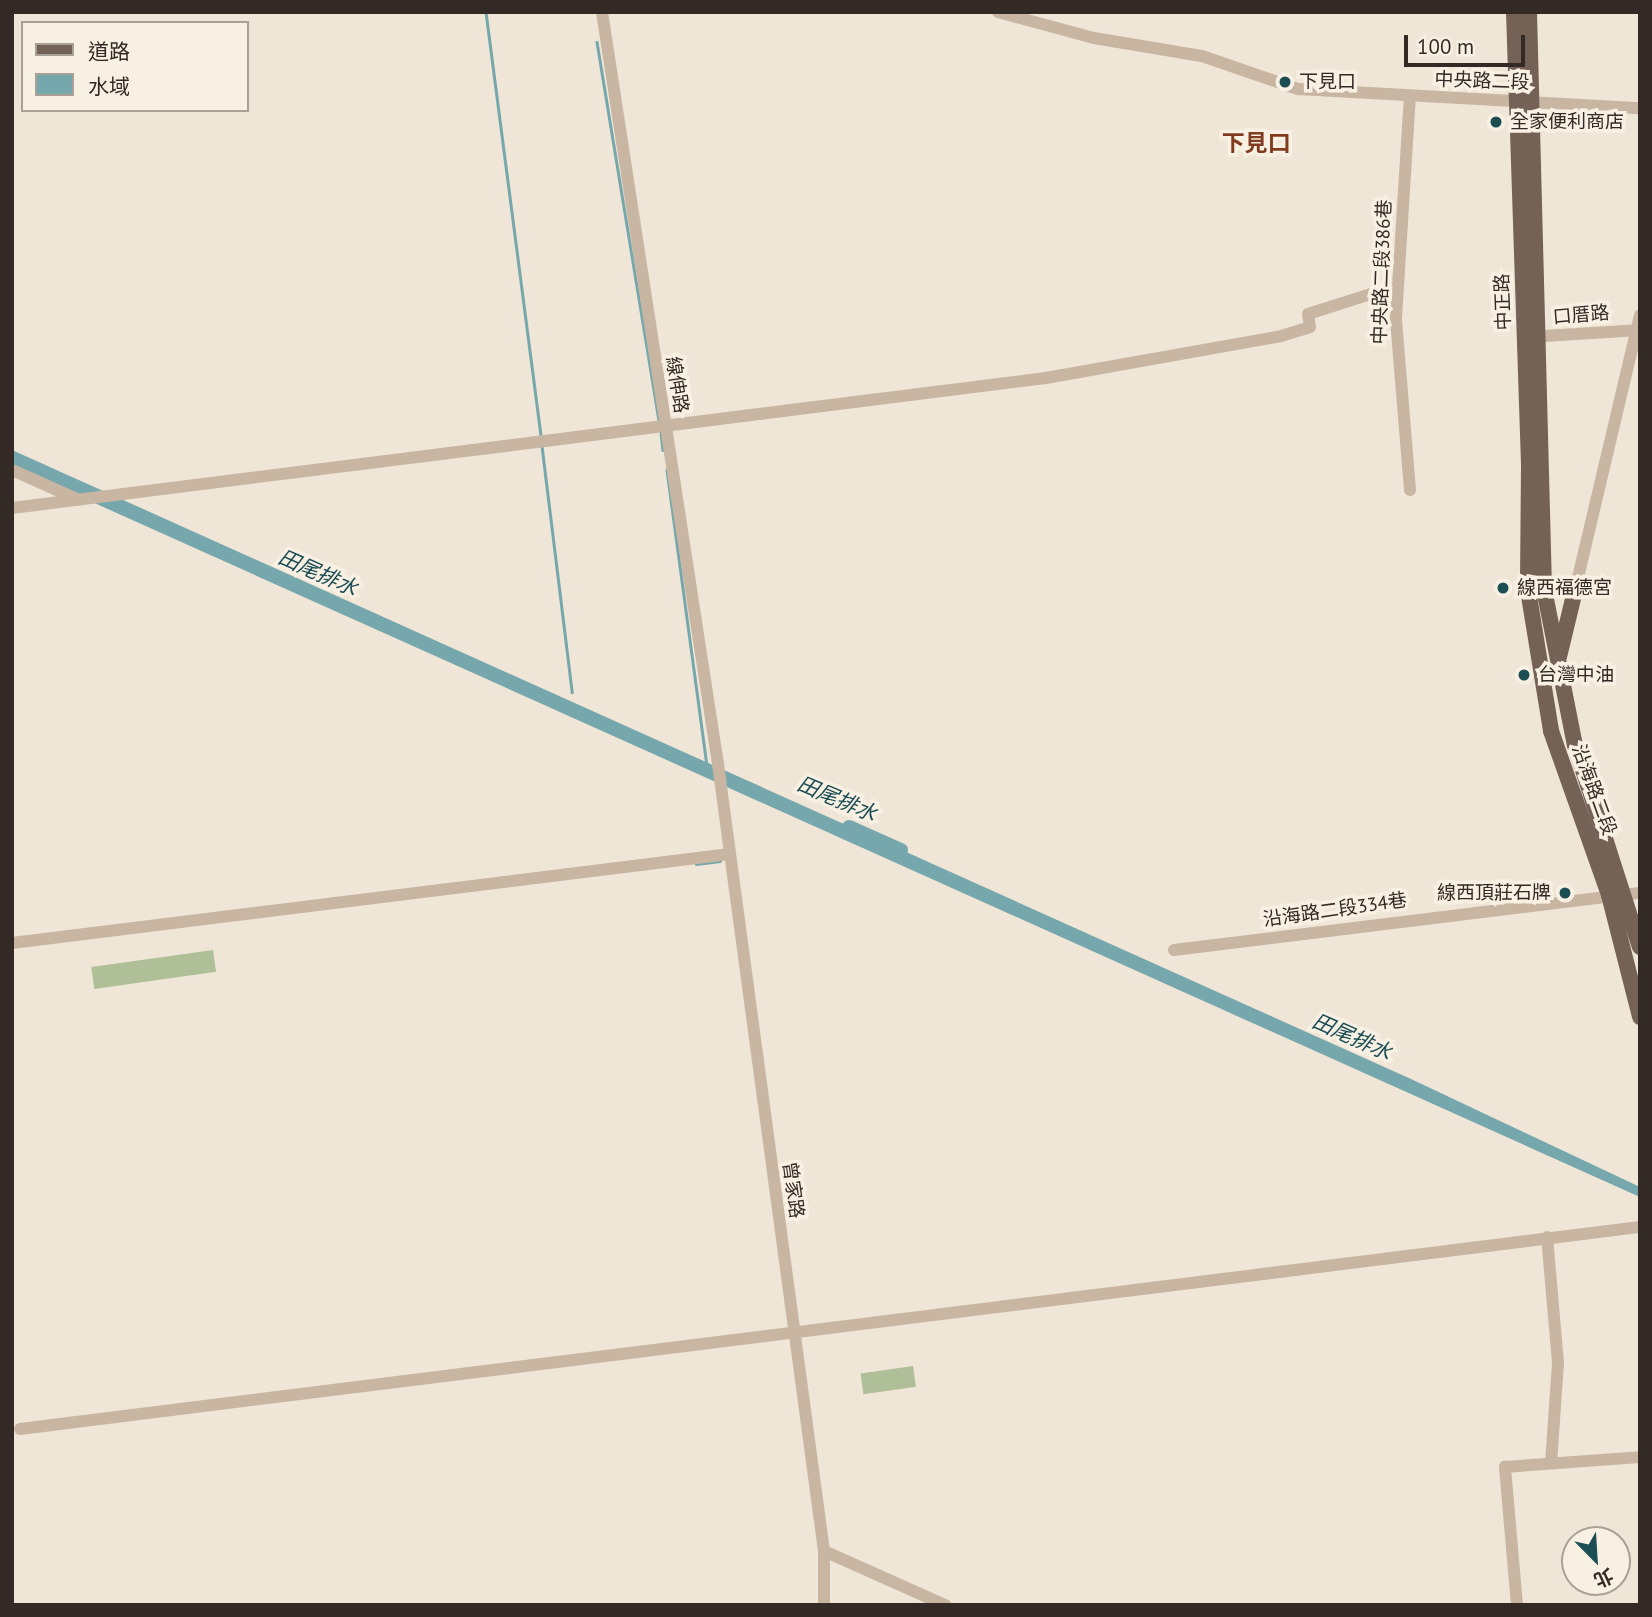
<!DOCTYPE html>
<html>
<head>
<meta charset="utf-8">
<style>
	body { margin:0 }
	#map { position:relative; width:1652px; height:1617px; overflow:hidden; background:#f0e6d7; font-family:"PT Sans","Noto Sans TC",sans-serif }
	div>[style] { position:absolute }
	.green>* { inset:0; background:#afbf97; transform-origin:0 0 }
	.water>* { inset:0; background:#76a7ad }
	.stream>* { height:2.5px; margin:-1.25px; padding:0 1.25px; transform-origin:1.25px; border-radius:1.25px; background:#76a7ad }
	.river>* { height:14px; margin:-7px; padding:0 7px; transform-origin:7px; border-radius:7px; background:#76a7ad }
	.minor>* { height:12px; margin:-6px; padding:0 6px; transform-origin:6px; border-radius:6px; background:#c8b6a3 }
	.major>* { height:16px; margin:-8px; padding:0 8px; transform-origin:8px; border-radius:8px; background:#756256 }
	.dots>* { width:19px; height:19px; translate:-50% -50%; box-sizing:border-box; border:4px solid #f8f0e3; border-radius:50% }
	span { translate:-50% -50%; white-space:nowrap; text-align:center; line-height:1.15; -webkit-text-stroke:7px #f8f0e3; paint-order:stroke }
	.street-label { font-size:19px; color:#332a25 }
	.poi-label { font-size:19px; color:#332a25 }
	.left { translate:0 -50%; text-align:left }
	.right { translate:-100% -50%; text-align:right }
	.water-label { font-size:21px; color:#1b4d54; font-style:italic }
	.quarter-label { font-size:23px; color:#813c1f; font-weight:700 }
	.frame { position:absolute; inset:0; border:14px solid #332a25; pointer-events:none }
	.legend { position:absolute; left:21px; top:21px; width:228px; height:91px; box-sizing:border-box; background:#f8f0e3; border:2px solid #a9a197; margin:0; padding:9px 12px; list-style:none; font-size:21px; color:#332a25 }
	.legend li { display:flex; align-items:center; gap:14px; height:35px }
	.legend b { width:35px; border:2px solid #a9a197 }
	.north { position:absolute; left:1561px; top:1526px; width:70px; height:70px; box-sizing:border-box; background:#f8f0e3; border:2px solid #a9a197; border-radius:50%; rotate:156deg; font-size:19px; font-weight:700; line-height:28px; text-align:center; color:#332a25 }
	.north::after { content:''; display:block; margin:auto; width:24px; height:32px; background:#1b4d54; clip-path:polygon(50% 0,100% 100%,50% 72%,0 100%) }
	.scale { position:absolute; left:1404px; top:35px; width:121px; height:32px; box-sizing:border-box; border:4px solid #332a25; border-top:0; padding-left:9px; font-size:21px; line-height:24px; white-space:nowrap; color:#332a25; -webkit-text-stroke:5px #f8f0e3; paint-order:stroke }
</style>
</head>
<body>
<div id="map">
	<div class="green">
		<div style="left:213px;top:950px;width:22px;height:123px;rotate:82deg"></div>
		<div style="left:913px;top:1366px;width:21px;height:53px;rotate:82deg"></div>
	</div>
	<div class="water">
		<div style="clip-path:polygon(12px 450px,1411px 1079px,1640px 1187px,1640px 1197px,12px 466px)"></div>
	</div>
	<div class="stream">
		<div style="left:486px;top:12px;width:428px;rotate:82.6deg"></div>
		<div style="left:597px;top:42px;width:385px;rotate:80.7deg"></div>
		<div style="left:661px;top:432px;width:18px;rotate:84deg"></div>
		<div style="left:542px;top:446px;width:248px;rotate:83deg"></div>
		<div style="left:667px;top:470px;width:298px;rotate:82.3deg"></div>
		<div style="left:696px;top:864px;width:24px;rotate:-7deg"></div>
	</div>
	<div class="river">
		<div style="left:849px;top:827px;width:57px;rotate:23.9deg"></div>
	</div>
	<div class="minor">
		<div style="left:602px;top:12px;width:761px;rotate:81.23deg"></div>
		<div style="left:718px;top:764px;width:794px;rotate:82.33deg"></div>
		<div style="left:824px;top:1551px;width:54px;rotate:90deg"></div>
		<div style="left:998px;top:12px;width:99px;rotate:15.2deg"></div>
		<div style="left:1094px;top:38px;width:109px;rotate:9.5deg"></div>
		<div style="left:1202px;top:56px;width:102px;rotate:19deg"></div>
		<div style="left:1298px;top:89px;width:343px;rotate:3.2deg"></div>
		<div style="left:1529px;top:337px;width:111px;rotate:-3.6deg"></div>
		<div style="left:12px;top:470px;width:73px;rotate:24.1deg"></div>
		<div style="left:1410px;top:490px;width:173px;rotate:-94.7deg"></div>
		<div style="left:1396px;top:318px;width:220px;rotate:-86.4deg"></div>
		<div style="left:12px;top:508px;width:1042px;rotate:-7.17deg"></div>
		<div style="left:1046px;top:378px;width:239px;rotate:-10.1deg"></div>
		<div style="left:1281px;top:336px;width:30px;rotate:-17deg"></div>
		<div style="left:1310px;top:327px;width:13px;rotate:-99deg"></div>
		<div style="left:1308px;top:314px;width:72px;rotate:-17.7deg"></div>
		<div style="left:1535px;top:590px;width:41px;rotate:-5.6deg"></div>
		<div style="left:1576px;top:586px;width:278px;rotate:-76.7deg"></div>
		<div style="left:12px;top:943px;width:723px;rotate:-7.07deg"></div>
		<div style="left:1174px;top:950px;width:469px;rotate:-7deg"></div>
		<div style="left:1547px;top:1237px;width:126px;rotate:85deg"></div>
		<div style="left:1558px;top:1363px;width:99px;rotate:94deg"></div>
		<div style="left:20px;top:1429px;width:1633px;rotate:-7.11deg"></div>
		<div style="left:824px;top:1551px;width:133px;rotate:24.1deg"></div>
		<div style="left:1517px;top:1605px;width:139px;rotate:-95deg"></div>
		<div style="left:1505px;top:1467px;width:135px;rotate:-4.2deg"></div>
	</div>
	<div class="major">
		<div style="left:1514px;top:12px;width:454px;rotate:88.1deg"></div>
		<div style="left:1529px;top:466px;width:124px;rotate:90.5deg"></div>
		<div style="left:1528px;top:590px;width:143px;rotate:80.7deg"></div>
		<div style="left:1551px;top:731px;width:174px;rotate:70.5deg"></div>
		<div style="left:1609px;top:895px;width:126px;rotate:75.7deg"></div>
		<div style="left:1529px;top:12px;width:577px;rotate:88.51deg"></div>
		<div style="left:1544px;top:589px;width:159px;rotate:78.8deg"></div>
		<div style="left:1575px;top:745px;width:212px;rotate:72.2deg"></div>
		<div style="left:1559px;top:657px;width:73px;rotate:-76.5deg"></div>
	</div>
	<div class="dots">
		<div style="left:1285px;top:82px;background:#1b4d54"></div>
		<div style="left:1496px;top:122px;background:#1b4d54"></div>
		<div style="left:1503px;top:588px;background:#1b4d54"></div>
		<div style="left:1524px;top:675px;background:#1b4d54"></div>
		<div style="left:1565px;top:893px;background:#1b4d54"></div>
	</div>
	<div class="street-label">
		<span style="left:1482px;top:81px;rotate:2deg">中央路二段</span>
		<span style="left:1382px;top:272px;rotate:-88deg">中央路二段386巷</span>
		<span style="left:1503px;top:302px;rotate:-92deg">中正路</span>
		<span style="left:1581px;top:315px;rotate:-5deg">口厝路</span>
		<span style="left:677px;top:385px;rotate:81deg">線伸路</span>
		<span style="left:1594px;top:790px;rotate:70deg">沿海路二段</span>
		<span style="left:1335px;top:910px;rotate:-8deg">沿海路二段334巷</span>
		<span style="left:793px;top:1190px;rotate:82deg">曾家路</span>
	</div>
	<div class="poi-label">
		<span class="left" style="left:1299px;top:82px">下見口</span>
		<span class="left" style="left:1510px;top:122px">全家便利商店</span>
		<span class="left" style="left:1517px;top:588px">線西福德宮</span>
		<span class="left" style="left:1538px;top:675px">台灣中油</span>
		<span class="right" style="left:1551px;top:893px">線西頂莊石牌</span>
	</div>
	<div class="water-label">
		<span style="left:318px;top:573px;rotate:24deg">田尾排水</span>
		<span style="left:837px;top:799px;rotate:23deg">田尾排水</span>
		<span style="left:1352px;top:1037px;rotate:24deg">田尾排水</span>
	</div>
	<div class="quarter-label">
		<span style="left:1256px;top:143px">下見口</span>
	</div>
	<div class="frame"></div>
	<ul class="legend">
	<li><b style="height:9px;background:#756256"></b>道路</li>
	<li><b style="height:19px;background:#76a7ad"></b>水域</li>
	</ul>
	<div class="north">北</div>
	<div class="scale">100 m</div>
</div>
</body>
</html>
